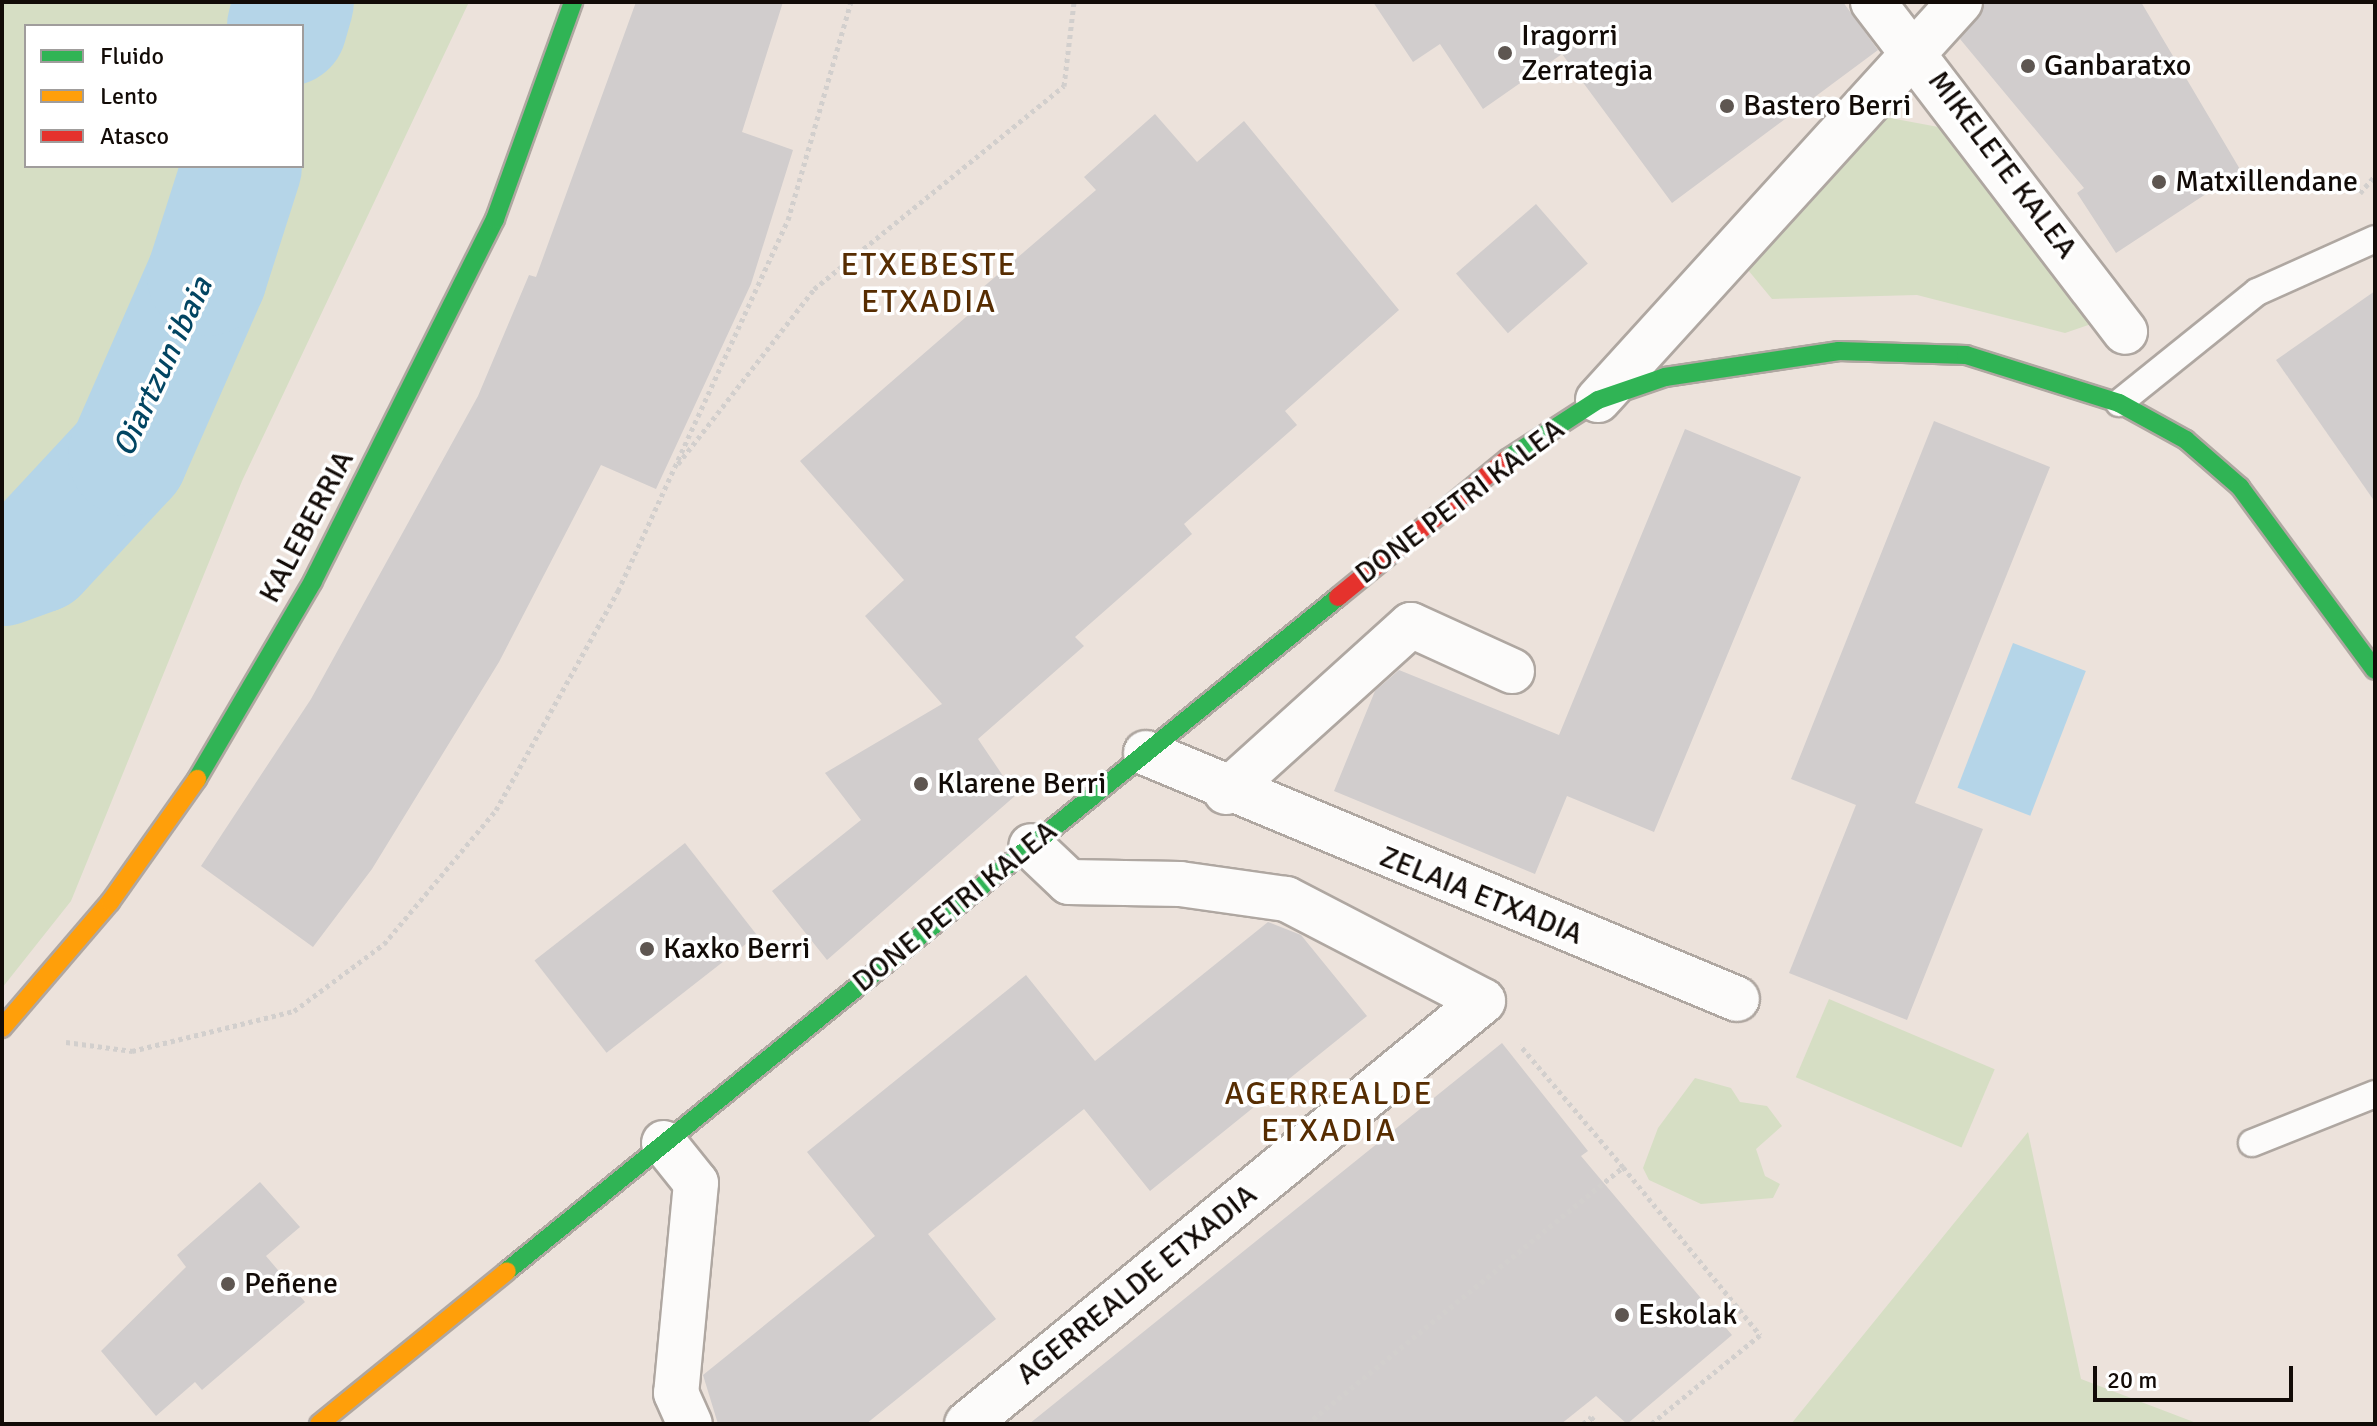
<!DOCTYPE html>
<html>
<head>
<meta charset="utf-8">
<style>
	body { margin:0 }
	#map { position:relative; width:2377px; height:1426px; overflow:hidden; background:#ece2db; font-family:Signika,sans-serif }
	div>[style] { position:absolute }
	.green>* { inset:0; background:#d6dec4; transform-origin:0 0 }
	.water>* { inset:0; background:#b5d5e8; transform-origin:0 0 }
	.river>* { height:120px; margin:-60px; padding:0 60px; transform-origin:60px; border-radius:60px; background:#b5d5e8 }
	.building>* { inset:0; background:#d1cdcd; transform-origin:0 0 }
	.path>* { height:5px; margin-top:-2.5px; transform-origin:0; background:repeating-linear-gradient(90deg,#d2cfcd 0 4px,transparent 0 8px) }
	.roads { filter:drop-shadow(2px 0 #afa7a1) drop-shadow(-2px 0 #afa7a1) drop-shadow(0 2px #afa7a1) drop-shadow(0 -2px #afa7a1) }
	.lane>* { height:26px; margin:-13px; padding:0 13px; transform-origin:13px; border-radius:13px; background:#fcfbfa }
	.street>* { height:44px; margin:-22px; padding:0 22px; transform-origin:22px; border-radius:22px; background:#fcfbfa }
	.fast>* { height:18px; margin:-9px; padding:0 9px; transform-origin:9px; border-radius:9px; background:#30b455 }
	.slow>* { height:18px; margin:-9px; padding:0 9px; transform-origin:9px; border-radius:9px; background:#ff9f0a }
	.jam>* { height:18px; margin:-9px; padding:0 9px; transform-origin:9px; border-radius:9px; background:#e5322d }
	.dots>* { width:22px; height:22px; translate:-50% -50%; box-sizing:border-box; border:4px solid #fff; border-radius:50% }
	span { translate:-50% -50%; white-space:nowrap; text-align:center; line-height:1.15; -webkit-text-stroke:7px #fff; paint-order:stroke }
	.poi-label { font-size:30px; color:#120b07 }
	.left { translate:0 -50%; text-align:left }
	.street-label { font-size:30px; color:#120b07 }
	.neighbourhood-label { font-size:32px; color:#572d02; letter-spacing:2px }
	.water-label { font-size:32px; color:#024562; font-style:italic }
	.frame { position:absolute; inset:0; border:4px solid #120b07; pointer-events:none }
	.legend { position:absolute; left:24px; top:24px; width:280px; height:144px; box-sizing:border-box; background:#fff; border:2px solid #a09d9c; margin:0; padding:10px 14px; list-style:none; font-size:24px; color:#120b07 }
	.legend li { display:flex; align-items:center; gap:16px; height:40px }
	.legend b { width:40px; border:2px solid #a09d9c }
	.scale { position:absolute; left:2093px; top:1366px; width:200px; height:36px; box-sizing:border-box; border:4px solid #120b07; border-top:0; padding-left:10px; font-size:24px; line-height:28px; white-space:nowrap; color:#120b07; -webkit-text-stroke:6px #fff; paint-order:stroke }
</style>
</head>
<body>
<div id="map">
	<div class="green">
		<div style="clip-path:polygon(evenodd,2px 2px,469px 2px,242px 481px,71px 901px,2px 988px,2px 2px,26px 26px,302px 26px,302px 166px,26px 166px,26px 26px)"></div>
		<div style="clip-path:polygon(1885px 117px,1949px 129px,2100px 321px,2065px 333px,1917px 295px,1772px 299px,1748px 270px)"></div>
		<div style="left:1829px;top:999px;width:180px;height:85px;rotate:23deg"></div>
		<div style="clip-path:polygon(1695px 1078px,1731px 1088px,1740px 1102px,1767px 1106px,1782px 1126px,1756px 1149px,1765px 1176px,1780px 1184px,1773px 1198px,1701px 1204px,1649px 1180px,1643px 1168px,1658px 1128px)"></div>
		<div style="clip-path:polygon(2028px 1132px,2081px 1379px,2199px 1424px,1791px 1424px)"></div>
	</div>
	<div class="water">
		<div style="left:2013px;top:643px;width:78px;height:155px;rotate:21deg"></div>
	</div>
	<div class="river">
		<div style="left:287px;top:26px;width:25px;rotate:-74deg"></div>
		<div style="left:2px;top:566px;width:38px;rotate:-20deg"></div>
		<div style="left:38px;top:553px;width:132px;rotate:-47.1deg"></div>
		<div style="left:128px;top:456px;width:197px;rotate:-66.3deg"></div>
		<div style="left:207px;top:276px;width:115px;rotate:-72.3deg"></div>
	</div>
	<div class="building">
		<div style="clip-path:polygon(636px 2px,783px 2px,742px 132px,793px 150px,751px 284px,656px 489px,601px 465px,499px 662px,372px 869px,313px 947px,201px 866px,311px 699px,478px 396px,529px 275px,536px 277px)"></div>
		<div style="clip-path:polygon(1373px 2px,1843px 2px,1878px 50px,1672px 203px,1562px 54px,1483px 109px,1440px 44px,1413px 62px)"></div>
		<div style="clip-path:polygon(1984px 2px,2141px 2px,2241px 171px,2116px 253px,2077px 193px,2084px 188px,1960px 39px)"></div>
		<div style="clip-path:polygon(1155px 114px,1197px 162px,1244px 121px,1399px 310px,1285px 411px,1297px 425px,1184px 524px,1192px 534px,1075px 637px,1084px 646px,978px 739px,1016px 795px,827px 960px,772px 891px,861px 820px,825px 773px,942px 704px,865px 616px,904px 580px,800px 461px,989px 297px,981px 289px,1096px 190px,1084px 177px)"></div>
		<div style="left:1536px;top:204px;width:79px;height:106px;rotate:49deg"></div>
		<div style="clip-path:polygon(2375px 291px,2375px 502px,2276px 360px)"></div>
		<div style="clip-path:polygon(1934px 421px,2050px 467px,1915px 803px,1983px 829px,1907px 1020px,1789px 973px,1856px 805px,1791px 779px)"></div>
		<div style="clip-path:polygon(1685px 429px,1801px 477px,1654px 832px,1567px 796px,1535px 874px,1334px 791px,1375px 691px,1399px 670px,1559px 735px)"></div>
		<div style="left:685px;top:843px;width:117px;height:191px;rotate:52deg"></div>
		<div style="clip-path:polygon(1268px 922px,1301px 935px,1367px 1016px,1150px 1191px,1084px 1109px,928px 1234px,996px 1319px,866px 1424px,718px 1424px,703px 1375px,875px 1236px,807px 1152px,1026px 975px,1095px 1061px)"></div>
		<div style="clip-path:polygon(1502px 1043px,1588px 1151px,1581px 1156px,1732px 1335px,1627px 1424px,1596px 1396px,1561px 1424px,1029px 1424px)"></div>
		<div style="clip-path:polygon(260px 1182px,300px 1227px,266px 1256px,305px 1302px,202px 1390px,195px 1382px,156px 1416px,101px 1351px,186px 1267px,177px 1255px)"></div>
	</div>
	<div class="path">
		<div style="left:2360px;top:193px;width:23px;rotate:-49deg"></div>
		<div style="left:678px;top:464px;width:222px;rotate:-52.1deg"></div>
		<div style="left:814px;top:289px;width:322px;rotate:-39.1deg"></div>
		<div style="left:1064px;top:86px;width:85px;rotate:-83.2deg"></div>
		<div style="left:66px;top:1042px;width:67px;rotate:7.8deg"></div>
		<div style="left:132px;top:1051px;width:167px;rotate:-13.9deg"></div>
		<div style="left:294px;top:1011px;width:112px;rotate:-36.7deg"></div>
		<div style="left:384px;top:944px;width:175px;rotate:-50.1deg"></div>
		<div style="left:496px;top:810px;width:251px;rotate:-60.9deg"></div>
		<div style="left:618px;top:591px;width:408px;rotate:-65.4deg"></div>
		<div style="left:788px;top:220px;width:227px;rotate:-73.9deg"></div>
		<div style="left:1623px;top:1167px;width:217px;rotate:50.8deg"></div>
		<div style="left:1760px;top:1335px;width:141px;rotate:140.8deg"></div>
		<div style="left:1307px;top:1424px;width:407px;rotate:-39.1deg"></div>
		<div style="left:1623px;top:1167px;width:160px;rotate:-130.2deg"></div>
		<div style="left:1583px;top:1424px;width:11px;rotate:-41deg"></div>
		<div style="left:1591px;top:1417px;width:9px;rotate:49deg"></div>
	</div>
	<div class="roads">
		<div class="lane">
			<div style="left:2119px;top:403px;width:177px;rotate:-38.8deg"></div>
			<div style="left:2257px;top:292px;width:129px;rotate:-24.2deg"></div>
			<div style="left:2252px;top:1143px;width:132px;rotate:-21.7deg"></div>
		</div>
		<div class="street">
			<div style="left:1873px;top:2px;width:415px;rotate:52.6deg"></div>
			<div style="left:1598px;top:400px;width:538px;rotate:-47.71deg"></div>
			<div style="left:1146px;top:753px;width:640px;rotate:22.6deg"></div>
			<div style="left:1226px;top:792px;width:249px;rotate:-42.1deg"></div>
			<div style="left:1411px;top:625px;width:111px;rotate:24.5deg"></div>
			<div style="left:664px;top:1143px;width:51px;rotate:51.3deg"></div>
			<div style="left:696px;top:1183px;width:211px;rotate:95.4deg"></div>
			<div style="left:676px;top:1393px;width:34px;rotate:66deg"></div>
			<div style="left:967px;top:1424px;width:667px;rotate:-39.34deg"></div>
			<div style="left:1483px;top:1001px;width:222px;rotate:-152.6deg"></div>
			<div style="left:1286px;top:899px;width:107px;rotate:-171.9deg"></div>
			<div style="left:1180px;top:884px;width:111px;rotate:-179deg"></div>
			<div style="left:1069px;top:882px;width:52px;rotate:-136.5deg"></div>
		</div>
		<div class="fast">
			<div style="left:1507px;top:459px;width:108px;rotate:-33deg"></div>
			<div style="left:1598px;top:400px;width:71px;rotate:-18.9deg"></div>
			<div style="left:1665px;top:377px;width:176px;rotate:-8.5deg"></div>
			<div style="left:1839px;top:351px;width:127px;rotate:1.8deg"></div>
			<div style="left:1966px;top:355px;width:160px;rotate:17.4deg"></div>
			<div style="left:2119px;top:403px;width:77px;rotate:28.9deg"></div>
			<div style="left:2186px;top:440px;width:72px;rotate:41deg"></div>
			<div style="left:2240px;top:487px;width:227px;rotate:53.6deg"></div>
			<div style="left:197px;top:779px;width:229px;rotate:-59.6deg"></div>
			<div style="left:313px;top:581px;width:405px;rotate:-63.3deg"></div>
			<div style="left:495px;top:219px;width:231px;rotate:-70.2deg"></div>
			<div style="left:507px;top:1271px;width:1070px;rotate:-39.04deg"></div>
		</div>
		<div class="slow">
			<div style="left:2px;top:1028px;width:166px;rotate:-49.4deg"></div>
			<div style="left:110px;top:902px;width:151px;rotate:-54.7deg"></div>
			<div style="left:319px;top:1424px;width:242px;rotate:-39.1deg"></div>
		</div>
		<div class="jam">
			<div style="left:1338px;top:597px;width:218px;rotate:-39.2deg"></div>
		</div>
	</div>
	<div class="dots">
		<div style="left:1505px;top:53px;background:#5e5651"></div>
		<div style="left:2028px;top:66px;background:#5e5651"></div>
		<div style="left:1727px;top:106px;background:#5e5651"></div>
		<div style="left:2159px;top:182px;background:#5e5651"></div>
		<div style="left:921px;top:784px;background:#5e5651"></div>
		<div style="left:647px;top:949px;background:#5e5651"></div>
		<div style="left:228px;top:1284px;background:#5e5651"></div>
		<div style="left:1622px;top:1315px;background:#5e5651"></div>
	</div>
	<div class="poi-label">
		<span class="left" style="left:1521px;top:53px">Iragorri<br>Zerrategia</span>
		<span class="left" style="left:2044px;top:66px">Ganbaratxo</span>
		<span class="left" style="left:1743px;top:106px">Bastero Berri</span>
		<span class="left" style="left:2175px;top:182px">Matxillendane</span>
		<span class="left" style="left:937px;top:784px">Klarene Berri</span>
		<span class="left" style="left:663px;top:949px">Kaxko Berri</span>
		<span class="left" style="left:244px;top:1284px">Peñene</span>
		<span class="left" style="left:1638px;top:1315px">Eskolak</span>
	</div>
	<div class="street-label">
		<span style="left:2002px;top:165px;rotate:53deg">MIKELETE KALEA</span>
		<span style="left:1460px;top:502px;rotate:-37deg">DONE PETRI KALEA</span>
		<span style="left:307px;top:527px;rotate:-62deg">KALEBERRIA</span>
		<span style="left:1481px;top:896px;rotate:22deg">ZELAIA ETXADIA</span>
		<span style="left:955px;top:907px;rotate:-39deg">DONE PETRI KALEA</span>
		<span style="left:1137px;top:1285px;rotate:-39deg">AGERREALDE ETXADIA</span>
	</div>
	<div class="neighbourhood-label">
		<span style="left:929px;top:284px">ETXEBESTE<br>ETXADIA</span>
		<span style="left:1329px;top:1113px">AGERREALDE<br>ETXADIA</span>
	</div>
	<div class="water-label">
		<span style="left:163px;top:367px;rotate:-65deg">Oiartzun ibaia</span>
	</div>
	<div class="frame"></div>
	<ul class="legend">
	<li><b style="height:10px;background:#30b455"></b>Fluido</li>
	<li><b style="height:10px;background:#ff9f0a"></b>Lento</li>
	<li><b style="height:10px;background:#e5322d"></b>Atasco</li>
	</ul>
	<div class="scale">20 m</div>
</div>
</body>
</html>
